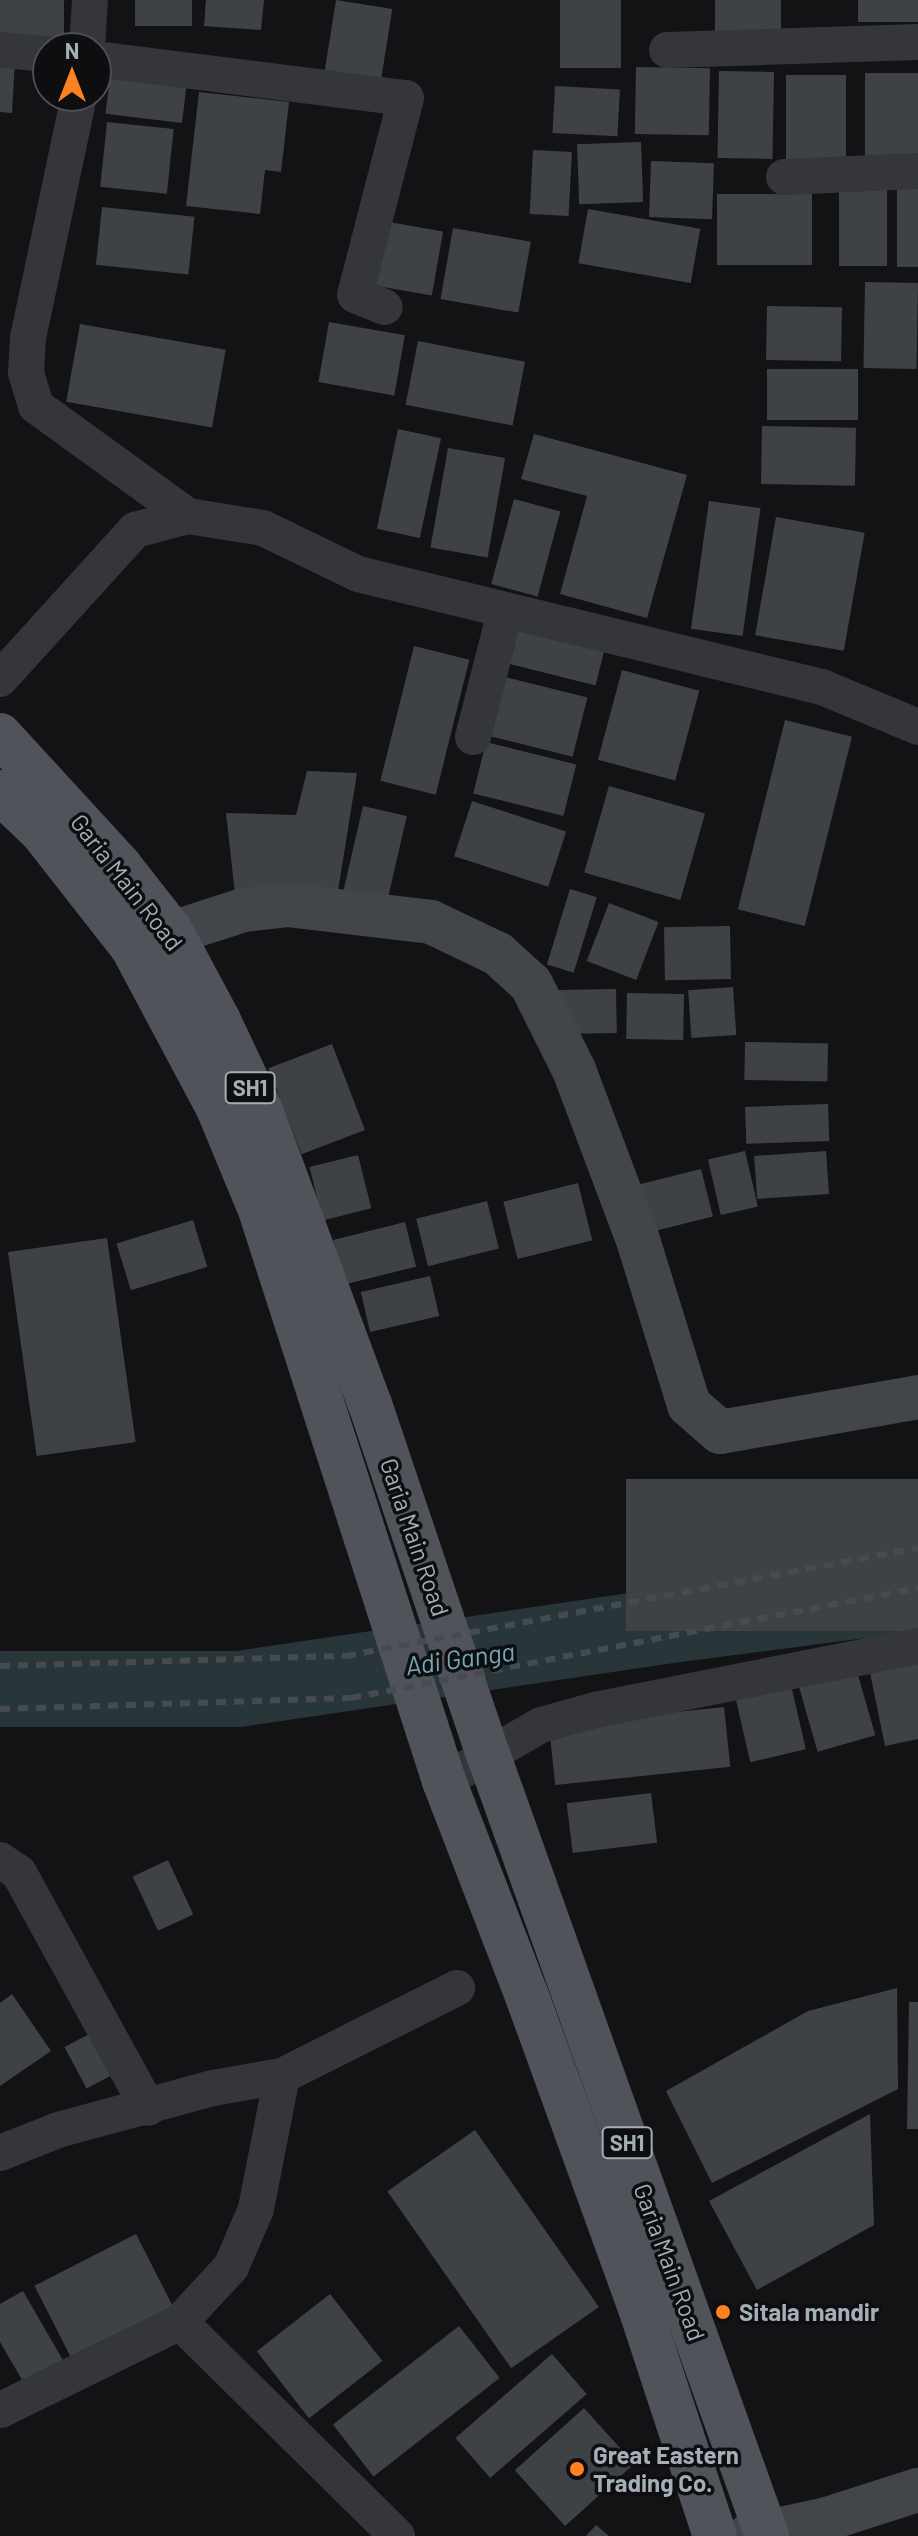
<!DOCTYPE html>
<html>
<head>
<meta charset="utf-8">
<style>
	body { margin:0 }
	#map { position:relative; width:918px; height:2536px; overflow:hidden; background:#131315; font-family:Barlow,sans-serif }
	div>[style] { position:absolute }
	.river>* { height:76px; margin:-38px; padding:0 38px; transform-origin:38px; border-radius:38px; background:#28363a }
	.building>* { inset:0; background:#3f4245; transform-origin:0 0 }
	.street>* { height:36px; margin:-18px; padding:0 18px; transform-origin:18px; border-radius:18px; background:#34363a }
	.secondary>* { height:44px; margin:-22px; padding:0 22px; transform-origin:22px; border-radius:22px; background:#42464a }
	.primary>* { height:44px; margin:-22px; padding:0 22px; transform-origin:22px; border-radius:22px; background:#50545a }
	.rail>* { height:6px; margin-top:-3px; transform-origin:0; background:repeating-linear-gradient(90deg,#474b4f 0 10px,transparent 0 18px) }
	.dots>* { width:22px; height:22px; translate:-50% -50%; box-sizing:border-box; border:4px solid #0e0e10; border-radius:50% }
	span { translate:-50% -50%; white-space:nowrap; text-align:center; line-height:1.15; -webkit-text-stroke:7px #0e0e10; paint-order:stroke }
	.shield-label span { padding:2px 6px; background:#0e0e10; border:2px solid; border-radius:6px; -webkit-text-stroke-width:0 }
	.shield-label { font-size:22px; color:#a3aeb7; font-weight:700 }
	.street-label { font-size:24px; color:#a3aeb7 }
	.poi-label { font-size:24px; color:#a3aeb7; font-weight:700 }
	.left { translate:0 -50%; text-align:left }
	.water-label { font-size:26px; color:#77a6b5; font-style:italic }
	.north { position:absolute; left:32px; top:32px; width:80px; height:80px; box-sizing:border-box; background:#0e0e10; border:2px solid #4a4e53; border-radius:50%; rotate:0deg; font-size:22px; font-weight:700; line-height:32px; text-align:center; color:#a3aeb7 }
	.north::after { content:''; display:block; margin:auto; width:28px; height:36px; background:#ff8221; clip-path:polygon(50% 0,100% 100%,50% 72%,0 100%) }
</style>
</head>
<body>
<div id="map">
	<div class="river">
		<div style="left:0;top:1689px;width:238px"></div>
		<div style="left:238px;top:1689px;width:445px;rotate:-8.4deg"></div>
		<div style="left:678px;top:1624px;width:242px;rotate:-7.4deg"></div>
	</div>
	<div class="building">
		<div style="left:0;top:0;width:64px;height:43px"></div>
		<div style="left:135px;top:0;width:57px;height:26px"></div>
		<div style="clip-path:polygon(206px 0,264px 0,261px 30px,204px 26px)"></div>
		<div style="left:336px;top:0;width:57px;height:73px;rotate:9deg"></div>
		<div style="left:560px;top:0;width:61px;height:68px"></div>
		<div style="left:715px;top:0;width:66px;height:31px"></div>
		<div style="left:858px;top:0;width:60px;height:22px"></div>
		<div style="clip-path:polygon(0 59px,15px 60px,12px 113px,0 112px)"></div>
		<div style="left:636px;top:67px;width:74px;height:67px;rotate:1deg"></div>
		<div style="left:111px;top:69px;width:77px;height:45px;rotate:7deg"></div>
		<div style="left:719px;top:71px;width:55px;height:87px;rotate:1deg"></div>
		<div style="left:865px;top:73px;width:53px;height:88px"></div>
		<div style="left:786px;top:75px;width:60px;height:89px"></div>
		<div style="left:555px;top:86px;width:65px;height:47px;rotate:3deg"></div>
		<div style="clip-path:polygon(199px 92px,289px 102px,281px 172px,265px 170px,260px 214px,186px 206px)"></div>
		<div style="left:107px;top:122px;width:67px;height:65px;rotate:6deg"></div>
		<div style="left:641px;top:142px;width:60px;height:64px;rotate:88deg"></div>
		<div style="left:533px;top:150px;width:39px;height:64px;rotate:3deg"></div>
		<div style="left:651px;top:161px;width:63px;height:56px;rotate:2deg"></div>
		<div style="left:839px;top:189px;width:48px;height:77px"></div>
		<div style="left:897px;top:189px;width:21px;height:78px"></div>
		<div style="left:717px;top:194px;width:95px;height:71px"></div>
		<div style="left:102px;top:207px;width:93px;height:58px;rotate:6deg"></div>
		<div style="left:588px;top:209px;width:114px;height:55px;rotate:10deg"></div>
		<div style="left:383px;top:221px;width:61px;height:65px;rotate:10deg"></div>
		<div style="left:453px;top:228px;width:79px;height:72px;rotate:10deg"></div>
		<div style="left:865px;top:282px;width:53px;height:86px;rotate:1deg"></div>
		<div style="left:767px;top:306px;width:75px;height:54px;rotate:1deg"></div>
		<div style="left:329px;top:322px;width:77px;height:61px;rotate:10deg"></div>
		<div style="left:80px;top:324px;width:148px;height:79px;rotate:10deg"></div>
		<div style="left:418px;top:341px;width:109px;height:65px;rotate:11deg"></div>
		<div style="left:767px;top:369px;width:91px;height:51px"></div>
		<div style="left:762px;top:426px;width:94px;height:58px;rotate:1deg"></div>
		<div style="left:398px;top:429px;width:44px;height:102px;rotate:12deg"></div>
		<div style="clip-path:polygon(534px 434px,687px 475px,647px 618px,560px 594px,587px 496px,521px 479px)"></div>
		<div style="left:448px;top:448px;width:58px;height:101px;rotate:10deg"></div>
		<div style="left:514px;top:499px;width:48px;height:88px;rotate:15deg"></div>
		<div style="left:709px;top:501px;width:52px;height:129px;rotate:8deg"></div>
		<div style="left:776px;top:517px;width:90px;height:120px;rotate:10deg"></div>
		<div style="left:514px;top:628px;width:93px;height:36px;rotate:14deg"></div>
		<div style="left:414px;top:646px;width:57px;height:139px;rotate:14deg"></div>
		<div style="left:622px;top:670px;width:80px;height:93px;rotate:15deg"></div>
		<div style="left:501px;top:676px;width:89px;height:61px;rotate:14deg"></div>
		<div style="left:785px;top:720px;width:69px;height:195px;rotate:14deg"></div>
		<div style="left:486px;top:742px;width:93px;height:53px;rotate:14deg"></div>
		<div style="clip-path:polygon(307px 771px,357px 773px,337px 897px,235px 894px,226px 813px,296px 815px)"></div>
		<div style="left:609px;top:786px;width:100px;height:90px;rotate:16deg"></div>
		<div style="left:472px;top:801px;width:99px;height:58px;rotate:18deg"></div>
		<div style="left:363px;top:806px;width:45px;height:90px;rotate:13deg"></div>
		<div style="left:570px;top:889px;width:28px;height:79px;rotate:17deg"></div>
		<div style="left:609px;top:903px;width:53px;height:62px;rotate:21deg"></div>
		<div style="left:730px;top:926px;width:53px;height:66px;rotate:89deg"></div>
		<div style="left:733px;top:987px;width:48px;height:45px;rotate:86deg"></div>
		<div style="left:616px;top:989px;width:44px;height:60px;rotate:89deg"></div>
		<div style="left:627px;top:993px;width:57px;height:46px;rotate:1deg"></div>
		<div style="left:745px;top:1042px;width:83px;height:38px;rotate:1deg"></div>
		<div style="left:332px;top:1044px;width:92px;height:68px;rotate:69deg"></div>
		<div style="left:828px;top:1104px;width:37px;height:83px;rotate:88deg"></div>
		<div style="left:745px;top:1151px;width:57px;height:38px;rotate:77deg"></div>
		<div style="left:826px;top:1151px;width:43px;height:72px;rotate:86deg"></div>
		<div style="left:358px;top:1155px;width:55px;height:50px;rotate:76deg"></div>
		<div style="left:701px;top:1169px;width:49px;height:66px;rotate:76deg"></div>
		<div style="left:578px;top:1183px;width:59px;height:77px;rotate:76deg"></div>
		<div style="left:487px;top:1201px;width:49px;height:73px;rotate:76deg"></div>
		<div style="left:193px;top:1220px;width:49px;height:80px;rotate:73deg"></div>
		<div style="left:405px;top:1222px;width:46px;height:74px;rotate:76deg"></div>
		<div style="left:107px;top:1238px;width:206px;height:100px;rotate:82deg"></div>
		<div style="left:430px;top:1276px;width:41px;height:71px;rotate:77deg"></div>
		<div style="left:918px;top:1479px;width:152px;height:292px;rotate:90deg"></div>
		<div style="clip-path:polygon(918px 1658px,918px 1739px,885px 1746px,869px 1668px)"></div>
		<div style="left:856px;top:1668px;width:70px;height:60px;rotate:74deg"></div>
		<div style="left:791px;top:1685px;width:66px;height:57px;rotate:77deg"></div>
		<div style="left:724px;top:1707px;width:60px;height:176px;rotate:84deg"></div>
		<div style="left:651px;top:1793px;width:50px;height:85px;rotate:83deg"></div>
		<div style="left:168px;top:1860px;width:60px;height:39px;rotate:65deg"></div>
		<div style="clip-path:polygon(897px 1988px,898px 2089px,712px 2183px,666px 2091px,808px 2011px)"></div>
		<div style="clip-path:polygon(12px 1994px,51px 2051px,0 2086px,0 2003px)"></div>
		<div style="clip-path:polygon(909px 2002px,918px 2002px,918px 2129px,907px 2129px)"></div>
		<div style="left:91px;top:2033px;width:47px;height:30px;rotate:62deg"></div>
		<div style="clip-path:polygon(870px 2114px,874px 2225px,757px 2290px,709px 2201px)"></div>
		<div style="left:475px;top:2130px;width:216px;height:107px;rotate:55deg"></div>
		<div style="left:136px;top:2234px;width:87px;height:114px;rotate:63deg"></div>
		<div style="clip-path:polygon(23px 2291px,64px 2362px,25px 2385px,0 2342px,0 2304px)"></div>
		<div style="left:330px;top:2294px;width:85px;height:93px;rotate:52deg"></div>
		<div style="left:459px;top:2326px;width:66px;height:160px;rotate:52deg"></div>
		<div style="left:552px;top:2354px;width:53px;height:128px;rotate:49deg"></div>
		<div style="left:584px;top:2408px;width:75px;height:93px;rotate:48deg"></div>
		<div style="clip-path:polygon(596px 2525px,609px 2536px,586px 2536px)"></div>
	</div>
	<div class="street">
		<div style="left:87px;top:48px;width:48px;rotate:-86.4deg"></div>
		<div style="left:0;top:50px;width:48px;rotate:4.8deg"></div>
		<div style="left:667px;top:50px;width:251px;rotate:-1.8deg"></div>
		<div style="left:96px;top:59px;width:312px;rotate:7.2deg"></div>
		<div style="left:406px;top:98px;width:203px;rotate:104.5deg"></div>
		<div style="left:355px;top:295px;width:32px;rotate:22deg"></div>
		<div style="left:79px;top:96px;width:246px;rotate:101.9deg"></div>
		<div style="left:28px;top:337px;width:36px;rotate:93deg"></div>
		<div style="left:26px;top:373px;width:34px;rotate:73deg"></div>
		<div style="left:36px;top:406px;width:188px;rotate:35.9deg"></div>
		<div style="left:784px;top:177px;width:134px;rotate:-2.6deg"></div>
		<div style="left:0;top:679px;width:201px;rotate:-47.8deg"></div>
		<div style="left:135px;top:530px;width:55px;rotate:-14.8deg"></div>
		<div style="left:188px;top:516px;width:76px;rotate:9.1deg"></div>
		<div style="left:263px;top:528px;width:106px;rotate:25.8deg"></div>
		<div style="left:358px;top:574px;width:478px;rotate:13.7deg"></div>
		<div style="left:822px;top:687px;width:104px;rotate:22.6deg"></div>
		<div style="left:473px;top:737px;width:129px;rotate:-75.6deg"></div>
		<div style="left:444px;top:1781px;width:112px;rotate:-30deg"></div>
		<div style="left:541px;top:1725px;width:56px;rotate:-15.5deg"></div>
		<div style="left:595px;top:1710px;width:329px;rotate:-11.2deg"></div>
		<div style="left:0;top:1860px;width:23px;rotate:34deg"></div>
		<div style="left:19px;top:1873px;width:268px;rotate:61.2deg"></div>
		<div style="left:282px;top:2076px;width:196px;rotate:-26.7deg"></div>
		<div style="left:0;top:2153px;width:62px;rotate:-21.6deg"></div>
		<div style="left:58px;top:2130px;width:161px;rotate:-15.2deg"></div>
		<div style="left:213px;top:2088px;width:70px;rotate:-9.9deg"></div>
		<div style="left:282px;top:2076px;width:136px;rotate:101.1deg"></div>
		<div style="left:256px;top:2209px;width:63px;rotate:113.3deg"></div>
		<div style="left:231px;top:2267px;width:75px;rotate:132.8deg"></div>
		<div style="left:180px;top:2322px;width:200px;rotate:153.9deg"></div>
		<div style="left:180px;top:2322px;width:305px;rotate:44.6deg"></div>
	</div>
	<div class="secondary">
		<div style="left:138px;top:944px;width:110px;rotate:-17.9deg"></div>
		<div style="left:243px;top:910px;width:44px;rotate:-6.5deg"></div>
		<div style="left:287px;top:905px;width:145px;rotate:6.7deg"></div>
		<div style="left:431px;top:922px;width:74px;rotate:25.5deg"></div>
		<div style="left:498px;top:954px;width:45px;rotate:42.3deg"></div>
		<div style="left:531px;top:984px;width:96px;rotate:63.4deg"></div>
		<div style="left:574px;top:1070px;width:182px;rotate:69.4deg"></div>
		<div style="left:638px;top:1240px;width:173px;rotate:72.8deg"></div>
		<div style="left:689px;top:1405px;width:41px;rotate:41.1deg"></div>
		<div style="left:720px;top:1432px;width:201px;rotate:-10deg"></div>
		<div style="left:748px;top:2536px;width:81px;rotate:-12.1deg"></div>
		<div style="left:827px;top:2519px;width:96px;rotate:-17.7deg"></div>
	</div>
	<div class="primary">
		<div style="left:0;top:735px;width:178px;rotate:47.5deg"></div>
		<div style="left:120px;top:866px;width:83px;rotate:51.9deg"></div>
		<div style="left:171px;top:931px;width:102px;rotate:61.9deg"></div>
		<div style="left:219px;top:1021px;width:98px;rotate:64.7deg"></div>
		<div style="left:261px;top:1110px;width:314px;rotate:69.7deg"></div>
		<div style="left:370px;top:1404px;width:369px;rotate:71.4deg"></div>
		<div style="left:488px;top:1754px;width:830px;rotate:70.36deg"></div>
		<div style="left:0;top:792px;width:57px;rotate:43.6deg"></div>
		<div style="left:41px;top:831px;width:147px;rotate:51.9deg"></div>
		<div style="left:132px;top:947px;width:180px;rotate:61.9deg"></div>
		<div style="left:217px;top:1106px;width:113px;rotate:67.5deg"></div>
		<div style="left:260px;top:1210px;width:600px;rotate:72.14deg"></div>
		<div style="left:444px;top:1781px;width:230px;rotate:68.9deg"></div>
		<div style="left:527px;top:1996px;width:332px;rotate:70.1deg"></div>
		<div style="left:640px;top:2308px;width:240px;rotate:71.8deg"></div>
	</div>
	<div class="rail">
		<div style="left:0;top:1666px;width:346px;rotate:-1.7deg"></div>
		<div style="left:346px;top:1656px;width:582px;rotate:-10.69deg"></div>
		<div style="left:0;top:1709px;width:351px;rotate:-1.8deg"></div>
		<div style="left:351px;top:1698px;width:578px;rotate:-10.98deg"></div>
	</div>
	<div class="dots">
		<div style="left:723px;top:2312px;background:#ff8221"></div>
		<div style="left:577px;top:2469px;background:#ff8221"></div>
	</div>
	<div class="shield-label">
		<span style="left:250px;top:1088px">SH1</span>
		<span style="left:627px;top:2143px">SH1</span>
	</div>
	<div class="street-label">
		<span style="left:127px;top:882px;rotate:52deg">Garia Main Road</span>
		<span style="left:415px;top:1537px;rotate:71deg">Garia Main Road</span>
		<span style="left:670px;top:2262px;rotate:70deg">Garia Main Road</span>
	</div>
	<div class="poi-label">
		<span class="left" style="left:739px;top:2312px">Sitala mandir</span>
		<span class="left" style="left:593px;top:2469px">Great Eastern<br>Trading Co.</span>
	</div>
	<div class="water-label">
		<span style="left:460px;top:1658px;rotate:-8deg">Adi Ganga</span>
	</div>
	<div class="north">N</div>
</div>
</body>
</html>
